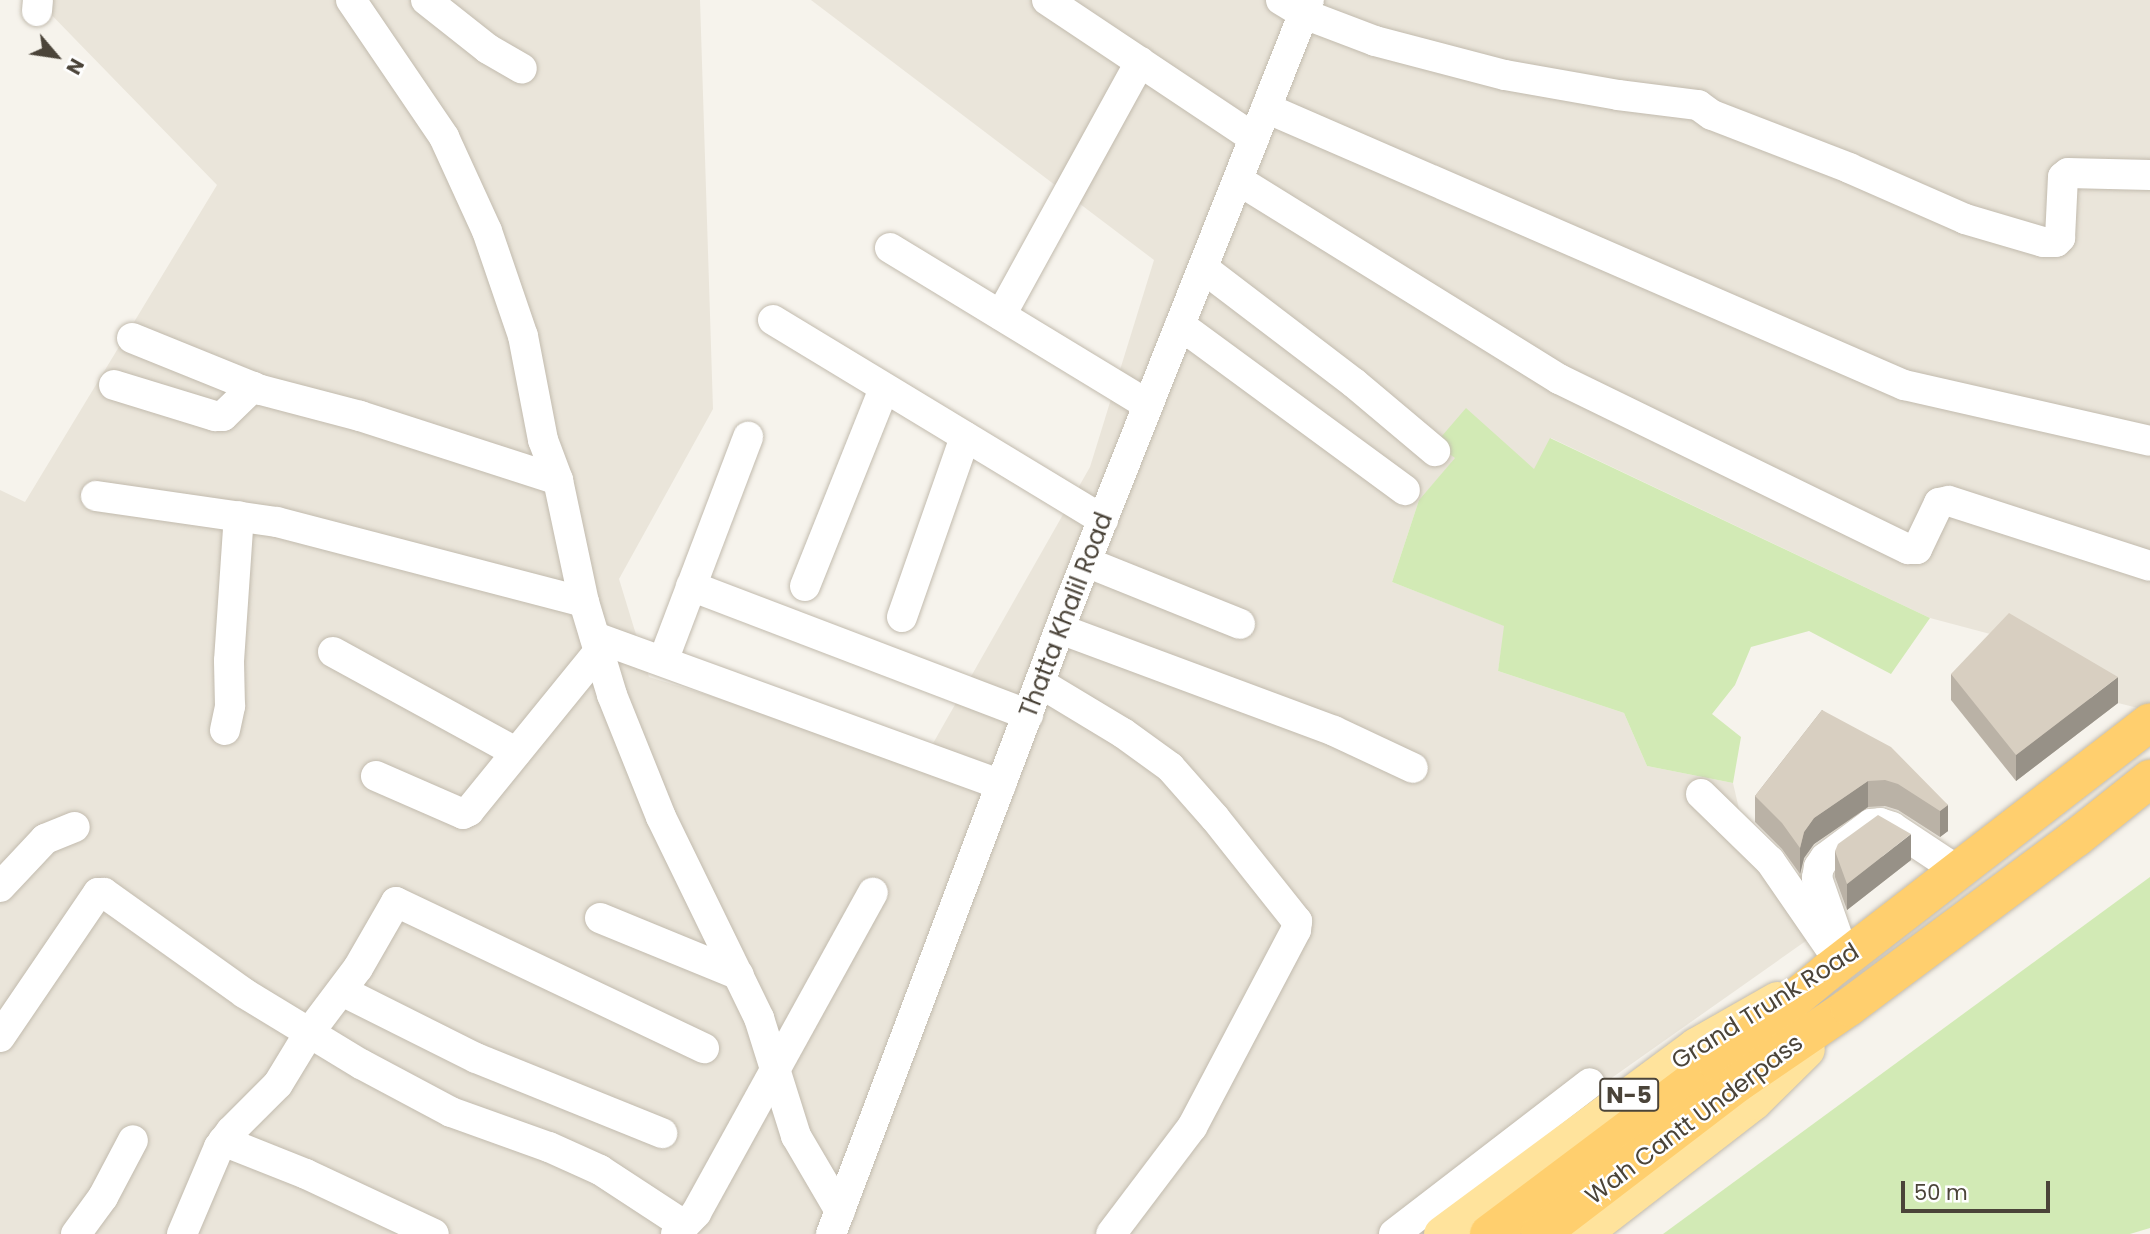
<!DOCTYPE html>
<style>
body{margin:0}
#map{position:relative;width:2150px;height:1234px;overflow:hidden;background:#f6f3ec;font-family:Poppins,sans-serif}
div>[style]{position:absolute}
.residential>*{inset:0;background:#eae5da}
.green>*{inset:0;background:#d2eab5}
.roads{filter:drop-shadow(0 0 2px #c2bbae) drop-shadow(0 0 2px #c2bbae)}
.minor>*{height:30px;margin:-15px;padding:0 15px;transform-origin:15px;border-radius:15px;background:#fff}
.major>*{height:37px;margin:-18.5px;padding:0 18.5px;transform-origin:18.5px;border-radius:18.5px;background:#ffe39c}
.highway>*{height:38px;margin:-19px;padding:0 19px;transform-origin:19px;border-radius:19px;background:#ffcf6e}
.wall>*{inset:0;background:#bab2a6}
.shaded-wall>*{inset:0;background:#979187}
.building>*{inset:0;background:#d8cfc1}
span{translate:-50% -50%;white-space:nowrap;text-align:center;line-height:1.15;-webkit-text-stroke:5px #fff;paint-order:stroke}
.shield-label span{padding:2px 5px;background:#fff;border:2px solid;border-radius:5px;-webkit-text-stroke-width:0}
.shield-label{font-size:23px;color:#4b4439;font-weight:700}
.street-label{font-size:24px;color:#4b4439}
.north{position:absolute;left:21px;top:21px;width:70px;height:70px;-webkit-text-stroke:5px #fff;paint-order:stroke;rotate:119deg;font-size:19px;font-weight:700;line-height:28px;text-align:center;color:#4b4439}
.north::after{content:'';display:block;margin:auto;width:24px;height:32px;background:#4b4439;clip-path:polygon(50% 0,100% 100%,50% 72%,0 100%)}
.scale{position:absolute;left:1901px;top:1181px;width:149px;height:32px;box-sizing:border-box;border:4px solid #4b4439;border-top:0;padding-left:9px;font-size:21px;line-height:24px;white-space:nowrap;color:#4b4439;-webkit-text-stroke:5px #fff;paint-order:stroke}
</style>
<div id="map">
<div class="residential">
<i style="clip-path:polygon(37px 0,700px 0,713px 409px,619px 579px,649px 677px,923px 761px,1090px 467px,1154px 260px,811px 0,2150px 0,2150px 711px,2118px 703px,2009px 639px,1930px 618px,1551px 438px,1535px 470px,1435px 445px,1456px 458px,1419px 500px,1392px 582px,1505px 626px,1498px 671px,1624px 713px,1647px 766px,1733px 783px,1745px 835px,1820px 931px,1420px 1213px,1430px 1234px,0 1234px,0 490px,25px 502px,217px 185px)"></i>
</div>
<div class="green">
<i style="clip-path:polygon(1466px 408px,1534px 469px,1550px 438px,1930px 618px,1891px 674px,1809px 631px,1751px 647px,1735px 685px,1712px 714px,1741px 737px,1733px 783px,1647px 766px,1624px 713px,1498px 671px,1504px 626px,1392px 582px,1419px 500px,1455px 458px,1435px 444px)"></i>
<i style="clip-path:polygon(2150px 877px,2150px 1228px,2130px 1234px,1663px 1234px)"></i>
</div>
<div class="roads">
<div class="minor">
<i style="left:351px;top:0;width:166px;rotate:55.8deg"></i>
<i style="left:444px;top:137px;width:103px;rotate:65.4deg"></i>
<i style="left:487px;top:231px;width:111px;rotate:71.1deg"></i>
<i style="left:523px;top:336px;width:106px;rotate:79.1deg"></i>
<i style="left:543px;top:440px;width:43px;rotate:69.4deg"></i>
<i style="left:558px;top:480px;width:125px;rotate:78deg"></i>
<i style="left:584px;top:602px;width:97px;rotate:73.2deg"></i>
<i style="left:612px;top:695px;width:131px;rotate:68.1deg"></i>
<i style="left:661px;top:817px;width:224px;rotate:64deg"></i>
<i style="left:759px;top:1018px;width:124px;rotate:72.6deg"></i>
<i style="left:796px;top:1136px;width:87px;rotate:59.6deg"></i>
<i style="left:426px;top:0;width:79px;rotate:38.3deg"></i>
<i style="left:488px;top:49px;width:39px;rotate:30deg"></i>
<i style="left:1047px;top:0;width:249px;rotate:33.7deg"></i>
<i style="left:1281px;top:0;width:27px;rotate:31deg"></i>
<i style="left:1304px;top:14px;width:76px;rotate:20.8deg"></i>
<i style="left:1375px;top:41px;width:134px;rotate:14.7deg"></i>
<i style="left:1505px;top:75px;width:115px;rotate:10deg"></i>
<i style="left:1618px;top:95px;width:81px;rotate:7.1deg"></i>
<i style="left:1698px;top:105px;width:17px;rotate:36deg"></i>
<i style="left:1712px;top:115px;width:147px;rotate:21.1deg"></i>
<i style="left:1849px;top:168px;width:127px;rotate:23.7deg"></i>
<i style="left:1965px;top:219px;width:81px;rotate:16.4deg"></i>
<i style="left:2043px;top:242px;width:13px"></i>
<i style="left:2056px;top:242px;width:6px;rotate:-45deg"></i>
<i style="left:2060px;top:238px;width:61px;rotate:-87.2deg"></i>
<i style="left:2063px;top:177px;width:6px;rotate:-39deg"></i>
<i style="left:2068px;top:173px;width:82px;rotate:1.4deg"></i>
<i style="left:37px;top:11px;width:11px;rotate:-85deg"></i>
<i style="left:1266px;top:108px;width:696px;rotate:23.47deg"></i>
<i style="left:1904px;top:385px;width:252px;rotate:12.8deg"></i>
<i style="left:1238px;top:180px;width:378px;rotate:31.8deg"></i>
<i style="left:1559px;top:379px;width:388px;rotate:26deg"></i>
<i style="left:1908px;top:549px;width:9px"></i>
<i style="left:1917px;top:549px;width:51px;rotate:-64.4deg"></i>
<i style="left:1939px;top:503px;width:10px;rotate:-11deg"></i>
<i style="left:1949px;top:501px;width:211px;rotate:17.9deg"></i>
<i style="left:890px;top:248px;width:302px;rotate:31.3deg"></i>
<i style="left:1203px;top:268px;width:190px;rotate:37.3deg"></i>
<i style="left:1354px;top:383px;width:106px;rotate:40deg"></i>
<i style="left:1001px;top:315px;width:289px;rotate:-61.2deg"></i>
<i style="left:773px;top:320px;width:386px;rotate:31.2deg"></i>
<i style="left:1180px;top:325px;width:279px;rotate:36.3deg"></i>
<i style="left:132px;top:338px;width:139px;rotate:22deg"></i>
<i style="left:261px;top:390px;width:102px;rotate:14.7deg"></i>
<i style="left:360px;top:416px;width:208px;rotate:17.9deg"></i>
<i style="left:114px;top:385px;width:106px;rotate:17.1deg"></i>
<i style="left:215px;top:416px;width:8px"></i>
<i style="left:223px;top:416px;width:42px;rotate:-44deg"></i>
<i style="left:96px;top:496px;width:183px;rotate:8.2deg"></i>
<i style="left:277px;top:522px;width:317px;rotate:14.6deg"></i>
<i style="left:1086px;top:562px;width:166px;rotate:21.9deg"></i>
<i style="left:691px;top:586px;width:361px;rotate:20.9deg"></i>
<i style="left:805px;top:586px;width:213px;rotate:-68.2deg"></i>
<i style="left:902px;top:617px;width:191px;rotate:-70.7deg"></i>
<i style="left:1060px;top:629px;width:292px;rotate:20.4deg"></i>
<i style="left:1334px;top:731px;width:87px;rotate:25.1deg"></i>
<i style="left:595px;top:637px;width:432px;rotate:20deg"></i>
<i style="left:333px;top:652px;width:209px;rotate:28.7deg"></i>
<i style="left:663px;top:661px;width:240px;rotate:-69.2deg"></i>
<i style="left:1040px;top:683px;width:97px;rotate:31.1deg"></i>
<i style="left:1123px;top:733px;width:58px;rotate:35.9deg"></i>
<i style="left:1170px;top:767px;width:68px;rotate:48.6deg"></i>
<i style="left:1215px;top:818px;width:132px;rotate:51.5deg"></i>
<i style="left:1297px;top:921px;width:9px;rotate:96deg"></i>
<i style="left:1296px;top:930px;width:223px;rotate:117.8deg"></i>
<i style="left:1192px;top:1127px;width:134px;rotate:127.1deg"></i>
<i style="left:225px;top:730px;width:25px;rotate:-78deg"></i>
<i style="left:230px;top:706px;width:45px;rotate:-91.3deg"></i>
<i style="left:229px;top:661px;width:145px;rotate:-86.1deg"></i>
<i style="left:376px;top:776px;width:95px;rotate:23.6deg"></i>
<i style="left:463px;top:814px;width:7px;rotate:-27deg"></i>
<i style="left:469px;top:811px;width:206px;rotate:-50.9deg"></i>
<i style="left:1701px;top:794px;width:96px;rotate:44.2deg"></i>
<i style="left:1770px;top:861px;width:109px;rotate:55.4deg"></i>
<i style="left:0;top:887px;width:66px;rotate:-46.8deg"></i>
<i style="left:45px;top:839px;width:32px;rotate:-22deg"></i>
<i style="left:600px;top:918px;width:150px;rotate:22.3deg"></i>
<i style="left:1845px;top:958px;width:85px;rotate:-109.3deg"></i>
<i style="left:1817px;top:878px;width:11px;rotate:-80deg"></i>
<i style="left:1819px;top:867px;width:11px;rotate:-56deg"></i>
<i style="left:1825px;top:858px;width:57px;rotate:-36.5deg"></i>
<i style="left:1871px;top:824px;width:9px;rotate:-6deg"></i>
<i style="left:1880px;top:823px;width:13px;rotate:18deg"></i>
<i style="left:1892px;top:827px;width:82px;rotate:33.5deg"></i>
<i style="left:342px;top:991px;width:150px;rotate:26.6deg"></i>
<i style="left:476px;top:1058px;width:201px;rotate:22deg"></i>
<i style="left:0;top:1037px;width:174px;rotate:-55.8deg"></i>
<i style="left:98px;top:893px;width:6px"></i>
<i style="left:104px;top:893px;width:172px;rotate:35.5deg"></i>
<i style="left:244px;top:993px;width:137px;rotate:31.3deg"></i>
<i style="left:361px;top:1064px;width:102px;rotate:28.1deg"></i>
<i style="left:451px;top:1112px;width:104px;rotate:19.7deg"></i>
<i style="left:549px;top:1147px;width:56px;rotate:24.3deg"></i>
<i style="left:600px;top:1170px;width:100px;rotate:33.2deg"></i>
<i style="left:223px;top:1141px;width:89px;rotate:21.7deg"></i>
<i style="left:306px;top:1174px;width:141px;rotate:25.1deg"></i>
<i style="left:76px;top:1234px;width:46px;rotate:-53.9deg"></i>
<i style="left:103px;top:1197px;width:64px;rotate:-62.2deg"></i>
<i style="left:182px;top:1234px;width:95px;rotate:-67deg"></i>
<i style="left:219px;top:1147px;width:20px;rotate:-53deg"></i>
<i style="left:231px;top:1131px;width:66px;rotate:-45deg"></i>
<i style="left:278px;top:1084px;width:60px;rotate:-58.7deg"></i>
<i style="left:309px;top:1033px;width:81px;rotate:-53deg"></i>
<i style="left:358px;top:968px;width:76px;rotate:-60.1deg"></i>
<i style="left:396px;top:902px;width:341px;rotate:25.4deg"></i>
<i style="left:676px;top:1234px;width:29px;rotate:-46deg"></i>
<i style="left:696px;top:1213px;width:366px;rotate:-61.1deg"></i>
<i style="left:831px;top:1234px;width:676px;rotate:-69.29deg"></i>
<i style="left:1070px;top:602px;width:648px;rotate:-68.35deg"></i>
<i style="left:1394px;top:1234px;width:247px;rotate:-37.6deg"></i>
</div>
<div class="major">
<i style="left:1442px;top:1234px;width:316px;rotate:-36.5deg"></i>
<i style="left:1696px;top:1046px;width:93px;rotate:-29.6deg"></i>
<i style="left:1581px;top:1234px;width:217px;rotate:-37.7deg"></i>
<i style="left:1753px;top:1101px;width:74px;rotate:-44.5deg"></i>
</div>
<div class="highway">
<i style="left:1489px;top:1234px;width:285px;rotate:-36.9deg"></i>
<i style="left:1717px;top:1063px;width:143px;rotate:-39.6deg"></i>
<i style="left:1827px;top:972px;width:408px;rotate:-37.7deg"></i>
<i style="left:1540px;top:1234px;width:250px;rotate:-37.4deg"></i>
<i style="left:1739px;top:1082px;width:133px;rotate:-34.3deg"></i>
<i style="left:1849px;top:1007px;width:283px;rotate:-36.7deg"></i>
<i style="left:2076px;top:838px;width:95px;rotate:-38.6deg"></i>
</div>
</div>
<div class="wall">
<i style="clip-path:polygon(1951px 674px,2118px 703px,2016px 781px,1951px 700px)"></i>
<i style="clip-path:polygon(1822px 710px,1948px 805px,1948px 831px,1940px 837px,1898px 810px,1885px 806px,1868px 807px,1814px 844px,1804px 858px,1800px 874px,1782px 849px,1755px 822px,1755px 796px)"></i>
<i style="clip-path:polygon(1835px 851px,1911px 860px,1847px 910px,1835px 877px)"></i>
</div>
<div class="shaded-wall">
<i style="clip-path:polygon(2118px 677px,2118px 703px,2016px 781px,2016px 755px)"></i>
<i style="clip-path:polygon(1868px 781px,1868px 807px,1814px 844px,1804px 858px,1800px 874px,1800px 848px,1804px 832px,1814px 818px)"></i>
<i style="clip-path:polygon(1948px 805px,1948px 831px,1940px 837px,1940px 811px)"></i>
<i style="clip-path:polygon(1911px 834px,1911px 860px,1847px 910px,1847px 884px)"></i>
</div>
<div class="building">
<i style="clip-path:polygon(2009px 613px,2118px 677px,2016px 755px,1951px 674px)"></i>
<i style="clip-path:polygon(1822px 710px,1891px 747px,1948px 805px,1940px 811px,1898px 784px,1885px 780px,1868px 781px,1814px 818px,1804px 832px,1800px 848px,1782px 823px,1755px 796px)"></i>
<i style="clip-path:polygon(1878px 815px,1911px 834px,1847px 884px,1835px 851px,1838px 844px)"></i>
</div>
<div class="shield-label">
<span style="left:1629px;top:1095px">N-5</span>
</div>
<div class="street-label">
<span style="left:1066px;top:615px;rotate:-69deg">Thatta Khalil Road</span>
<span style="left:1765px;top:1006px;rotate:-32deg">Grand Trunk Road</span>
<span style="left:1694px;top:1119px;rotate:-37deg">Wah Cantt Underpass</span>
</div>
<div class="north">N</div>
<div class="scale">50 m</div>
</div>
